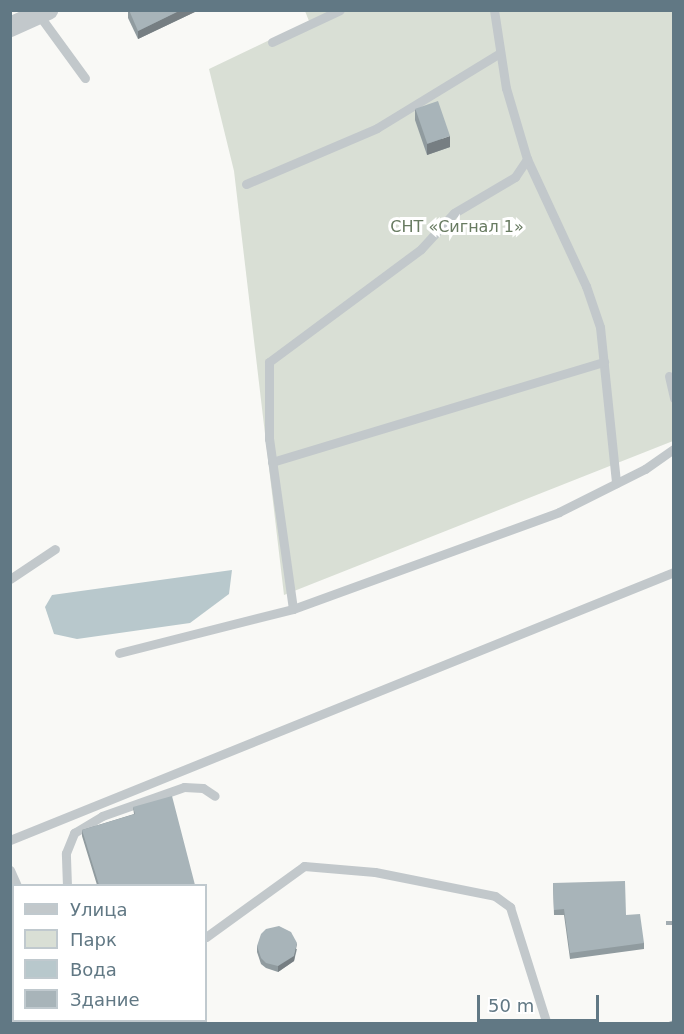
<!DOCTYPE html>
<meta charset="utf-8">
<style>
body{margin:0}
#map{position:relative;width:684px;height:1034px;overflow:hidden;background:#f9f9f6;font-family:"DejaVu Sans",sans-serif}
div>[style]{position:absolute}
.green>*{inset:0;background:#d9dfd5}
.water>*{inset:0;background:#b8c8cc}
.service>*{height:9px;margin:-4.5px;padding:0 4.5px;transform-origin:4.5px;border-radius:4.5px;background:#c2c8cb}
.minor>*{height:20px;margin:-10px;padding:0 10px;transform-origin:10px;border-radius:10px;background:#c2c8cb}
.rail>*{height:4.5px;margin-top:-2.25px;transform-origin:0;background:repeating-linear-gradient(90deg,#a2acb1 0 9px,transparent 0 13.5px)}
.wall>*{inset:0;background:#909b9f}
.shaded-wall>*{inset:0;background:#767e82}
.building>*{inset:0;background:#a8b4b9;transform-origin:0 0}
span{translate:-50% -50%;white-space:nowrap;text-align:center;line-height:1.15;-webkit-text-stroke:6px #fff;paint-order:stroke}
.park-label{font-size:16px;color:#687b61}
.frame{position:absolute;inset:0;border:12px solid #617884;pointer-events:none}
.legend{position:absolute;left:12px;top:884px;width:195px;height:138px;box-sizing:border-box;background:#fff;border:2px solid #c0c9ce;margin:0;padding:8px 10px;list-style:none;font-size:18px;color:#617884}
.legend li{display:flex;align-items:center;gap:12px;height:30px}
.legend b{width:30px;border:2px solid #c0c9ce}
.scale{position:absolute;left:477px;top:995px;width:122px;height:27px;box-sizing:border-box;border:3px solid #617884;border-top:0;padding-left:8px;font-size:18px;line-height:21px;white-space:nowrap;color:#617884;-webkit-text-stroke:4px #fff;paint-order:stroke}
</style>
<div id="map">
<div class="green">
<i style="clip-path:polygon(305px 11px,673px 11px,673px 441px,284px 595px,234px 171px,209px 69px,309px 21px)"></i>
</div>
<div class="water">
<i style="clip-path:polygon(232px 570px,229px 594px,190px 623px,77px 639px,54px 634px,45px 607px,52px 595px)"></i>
</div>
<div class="service">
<i style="left:494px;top:10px;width:79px;rotate:81.3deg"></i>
<i style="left:506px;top:88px;width:74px;rotate:73.5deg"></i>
<i style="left:527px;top:159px;width:140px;rotate:65.1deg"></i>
<i style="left:586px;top:286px;width:43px;rotate:71.1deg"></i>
<i style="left:600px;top:327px;width:157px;rotate:84.1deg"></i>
<i style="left:39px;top:15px;width:78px;rotate:53.9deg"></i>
<i style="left:272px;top:42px;width:75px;rotate:-25.2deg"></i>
<i style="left:246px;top:184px;width:142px;rotate:-23.1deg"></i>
<i style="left:377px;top:128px;width:144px;rotate:-31.4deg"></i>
<i style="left:669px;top:376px;width:23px;rotate:77deg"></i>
<i style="left:272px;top:462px;width:347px;rotate:-16.8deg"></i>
<i style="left:10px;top:579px;width:54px;rotate:-33.7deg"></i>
<i style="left:293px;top:609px;width:172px;rotate:-98deg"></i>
<i style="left:269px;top:439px;width:77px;rotate:-90deg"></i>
<i style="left:269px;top:362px;width:189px;rotate:-36.6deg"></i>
<i style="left:421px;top:249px;width:49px;rotate:-47.5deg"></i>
<i style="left:454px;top:213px;width:71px;rotate:-30.5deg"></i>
<i style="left:515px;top:177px;width:22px;rotate:-56deg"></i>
<i style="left:119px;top:653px;width:179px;rotate:-14.2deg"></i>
<i style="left:293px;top:609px;width:283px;rotate:-20deg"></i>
<i style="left:559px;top:512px;width:96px;rotate:-26.6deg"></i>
<i style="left:645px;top:469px;width:35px;rotate:-35deg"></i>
<i style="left:10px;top:840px;width:716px;rotate:-21.98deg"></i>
<i style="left:10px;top:870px;width:17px;rotate:66deg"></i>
<i style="left:67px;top:886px;width:33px;rotate:-92deg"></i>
<i style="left:66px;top:853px;width:22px;rotate:-68deg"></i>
<i style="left:74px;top:833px;width:33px;rotate:-31deg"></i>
<i style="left:102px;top:816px;width:87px;rotate:-19.5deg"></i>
<i style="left:184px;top:787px;width:19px;rotate:3deg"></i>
<i style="left:203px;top:788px;width:14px;rotate:34deg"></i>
<i style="left:206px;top:937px;width:121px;rotate:-35.9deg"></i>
<i style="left:304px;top:866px;width:71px;rotate:4.8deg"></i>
<i style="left:375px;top:872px;width:122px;rotate:11.3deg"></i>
<i style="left:495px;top:896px;width:19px;rotate:36deg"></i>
<i style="left:510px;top:907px;width:123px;rotate:72.5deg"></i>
<i style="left:10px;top:960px;width:8px;rotate:60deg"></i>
<i style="left:55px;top:1020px;width:4px;rotate:76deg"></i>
<i style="left:143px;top:1020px;width:4px;rotate:76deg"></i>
</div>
<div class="minor">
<i style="left:10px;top:27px;width:42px;rotate:-24.1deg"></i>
</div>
<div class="rail">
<i style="left:666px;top:923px;width:8px"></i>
<i style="left:669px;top:1024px;width:5px;rotate:-22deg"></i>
</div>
<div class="wall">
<i style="clip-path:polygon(128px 10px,199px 10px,138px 39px,128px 18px)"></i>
<i style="clip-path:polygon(415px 109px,450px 147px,427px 155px,415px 120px)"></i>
<i style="clip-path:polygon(133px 807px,195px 885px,97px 885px,82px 836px,82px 830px,134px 814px)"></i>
<i style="clip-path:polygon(553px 883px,626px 915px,644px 943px,644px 949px,570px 959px,564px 915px,554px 915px)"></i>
<i style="clip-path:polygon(257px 946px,297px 949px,294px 961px,278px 972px,266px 968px,261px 964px,257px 952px)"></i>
</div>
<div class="shaded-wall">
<i style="clip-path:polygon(181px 10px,199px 10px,138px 39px,138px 31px)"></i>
<i style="clip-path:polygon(450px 136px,450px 147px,427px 155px,427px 144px)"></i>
<i style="clip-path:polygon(297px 943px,294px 961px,278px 972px,278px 966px)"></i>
<i style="clip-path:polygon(14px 983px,14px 988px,10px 990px,10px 984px)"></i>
</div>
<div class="building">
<i style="clip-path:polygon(129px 10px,181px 10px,138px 31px)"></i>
<i style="left:438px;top:101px;width:37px;height:24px;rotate:71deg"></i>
<i style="clip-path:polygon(172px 796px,195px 885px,99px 885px,82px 830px,135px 814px,133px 807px)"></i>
<i style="clip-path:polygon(625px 881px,626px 915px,640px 914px,644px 943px,570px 953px,564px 909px,554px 910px,553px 883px)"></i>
<i style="clip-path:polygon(279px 926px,291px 932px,297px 943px,294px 956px,278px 966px,266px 963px,261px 958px,257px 946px,261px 934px,266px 929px)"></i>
<i style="clip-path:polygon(10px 975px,14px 981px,14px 983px,10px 984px)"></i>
</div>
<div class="park-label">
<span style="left:457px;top:227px">СНТ «Сигнал 1»</span>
</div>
<div class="frame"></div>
<ul class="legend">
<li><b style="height:8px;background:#c2c8cb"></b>Улица</li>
<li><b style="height:16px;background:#d9dfd5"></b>Парк</li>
<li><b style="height:16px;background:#b8c8cc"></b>Вода</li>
<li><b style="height:16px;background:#a8b4b9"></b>Здание</li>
</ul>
<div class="scale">50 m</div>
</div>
